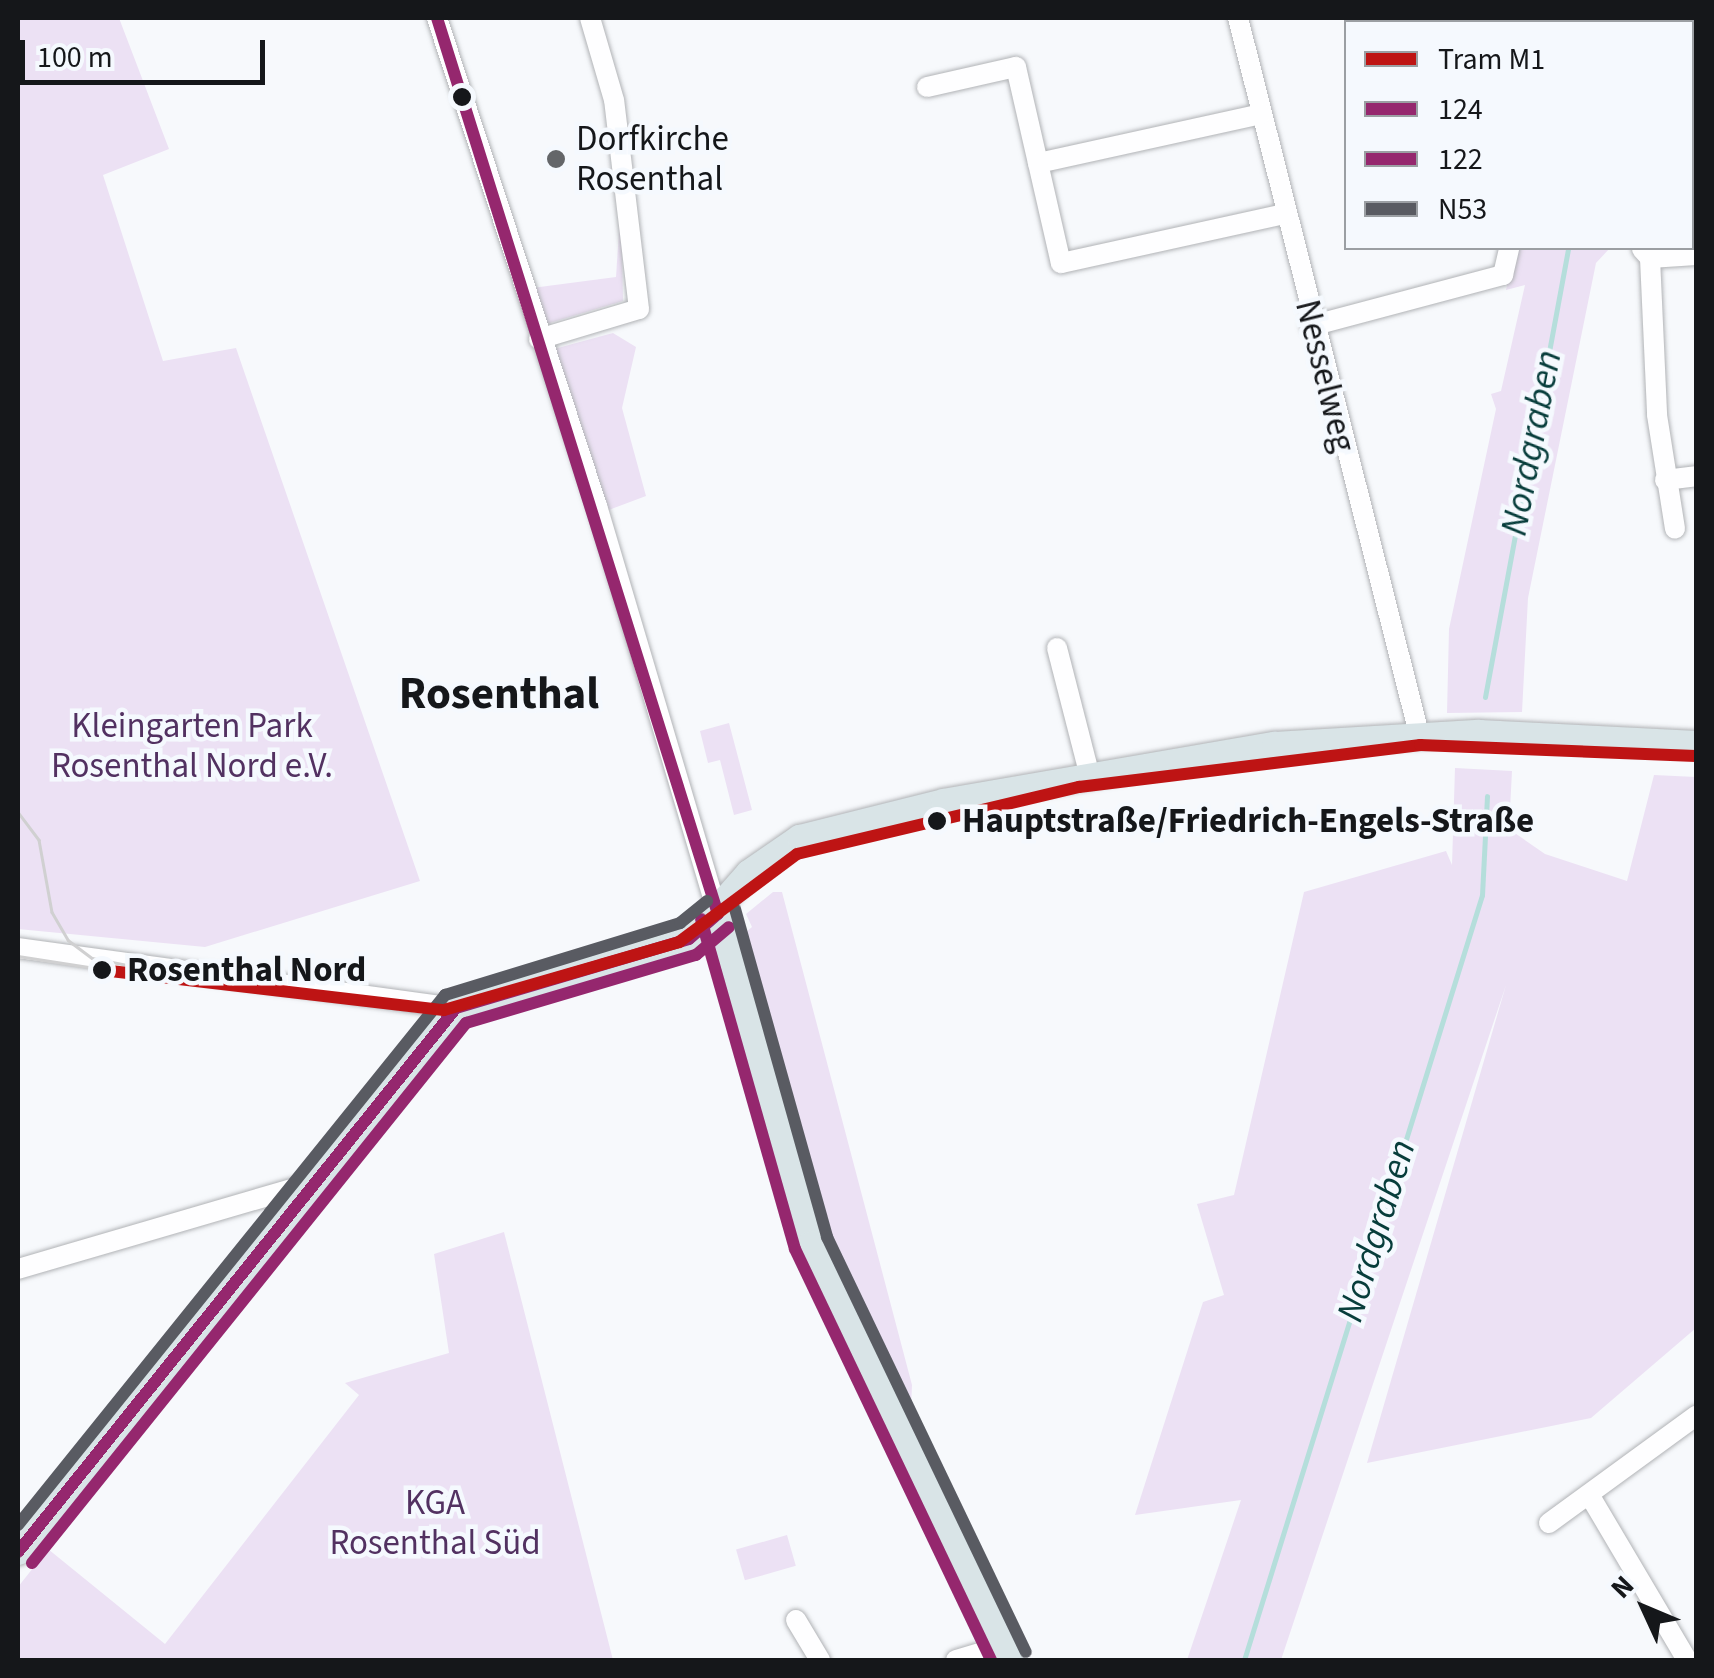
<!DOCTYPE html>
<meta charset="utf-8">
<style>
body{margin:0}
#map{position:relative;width:1714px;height:1678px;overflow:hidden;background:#f7f9fc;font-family:"Source Sans 3",sans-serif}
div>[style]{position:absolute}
.green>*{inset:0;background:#ece1f4;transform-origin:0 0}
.stream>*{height:5px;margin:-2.5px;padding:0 2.5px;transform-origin:2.5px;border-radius:2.5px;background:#b5dedb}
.roads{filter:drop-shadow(0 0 2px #b1b3b6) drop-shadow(0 0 2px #b1b3b6)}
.minor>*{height:20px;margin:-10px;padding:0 10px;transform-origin:10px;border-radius:10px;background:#fefeff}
.major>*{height:25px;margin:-12.5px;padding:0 12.5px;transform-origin:12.5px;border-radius:12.5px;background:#d9e4e7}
.tram>*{height:2.5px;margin:-1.25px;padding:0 1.25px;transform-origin:1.25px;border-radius:1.25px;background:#d0d0d1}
.bus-1>*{height:12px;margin:-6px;padding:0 6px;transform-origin:6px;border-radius:6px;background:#95276e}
.bus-2>*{height:12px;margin:-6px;padding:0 6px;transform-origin:6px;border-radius:6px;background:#95276e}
.bus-3>*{height:12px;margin:-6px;padding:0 6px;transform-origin:6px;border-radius:6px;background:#595b62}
.tram-1>*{height:12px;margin:-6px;padding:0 6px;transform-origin:6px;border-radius:6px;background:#be1414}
.dots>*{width:28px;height:28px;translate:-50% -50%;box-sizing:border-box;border:5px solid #f5f9fe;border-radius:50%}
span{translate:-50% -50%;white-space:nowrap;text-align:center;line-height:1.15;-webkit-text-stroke:9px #f5f9fe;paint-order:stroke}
.poi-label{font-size:35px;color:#15171a}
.left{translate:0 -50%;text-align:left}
.street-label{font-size:35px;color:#15171a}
.park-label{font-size:35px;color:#523161}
.stop-label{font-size:35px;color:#15171a;font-weight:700}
.water-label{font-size:38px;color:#073d3b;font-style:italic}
.district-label{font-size:45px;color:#15171a;font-weight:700}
.frame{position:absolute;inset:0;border:20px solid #15171a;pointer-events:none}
.legend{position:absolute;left:1344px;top:20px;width:350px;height:230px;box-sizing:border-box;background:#f5f9fe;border:2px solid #9b9fa3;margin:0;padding:12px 18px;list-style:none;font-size:30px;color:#15171a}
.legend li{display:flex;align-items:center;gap:20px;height:50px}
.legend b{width:50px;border:2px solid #9b9fa3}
.north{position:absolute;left:1594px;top:1558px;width:100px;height:100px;-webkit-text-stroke:8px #f5f9fe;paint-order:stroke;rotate:314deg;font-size:28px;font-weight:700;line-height:40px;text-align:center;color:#15171a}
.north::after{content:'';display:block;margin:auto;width:35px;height:45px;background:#15171a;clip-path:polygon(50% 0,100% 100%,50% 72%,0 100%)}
.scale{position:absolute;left:20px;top:40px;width:245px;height:45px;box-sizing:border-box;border:5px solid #15171a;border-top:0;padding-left:12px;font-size:30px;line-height:35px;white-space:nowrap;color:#15171a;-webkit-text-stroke:8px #f5f9fe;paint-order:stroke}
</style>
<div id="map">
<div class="green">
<i style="clip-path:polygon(18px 18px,119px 18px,169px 149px,103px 175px,163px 361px,236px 348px,420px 881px,205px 947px,18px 929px)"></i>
<i style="clip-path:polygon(1581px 18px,1669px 18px,1580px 22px)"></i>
<i style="clip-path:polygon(621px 201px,623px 301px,543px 325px,532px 288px,616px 277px)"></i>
<i style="clip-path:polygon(1515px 248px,1610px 248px,1596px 263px,1528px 598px,1522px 712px,1447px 713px,1449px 629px,1496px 409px,1491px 394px,1501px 391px,1525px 285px,1506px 290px)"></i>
<i style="clip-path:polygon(613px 333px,636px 347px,622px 408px,646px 496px,606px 511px,554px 349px)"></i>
<i style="clip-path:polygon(729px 723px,752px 810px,734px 815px,720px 760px,708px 763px,700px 731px)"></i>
<i style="clip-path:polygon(1455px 768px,1512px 771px,1509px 829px,1545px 854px,1627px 881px,1654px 775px,1696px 777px,1696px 1328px,1591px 1418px,1367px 1463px,1506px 985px,1281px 1660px,1187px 1660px,1241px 1500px,1135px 1515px,1203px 1302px,1224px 1295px,1197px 1204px,1234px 1195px,1304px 892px,1446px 851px,1452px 865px)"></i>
<i style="clip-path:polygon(773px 892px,782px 892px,912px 1385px,910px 1430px,823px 1249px,796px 1158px,740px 937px,752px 927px,746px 914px)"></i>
<i style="clip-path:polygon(504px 1232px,613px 1660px,18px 1660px,18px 1587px,48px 1549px,165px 1644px,359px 1395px,345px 1383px,449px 1353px,434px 1254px)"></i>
<i style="left:787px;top:1535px;width:32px;height:53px;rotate:74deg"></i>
</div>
<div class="stream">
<i style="left:1618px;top:22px;width:4px;rotate:-76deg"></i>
<i style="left:1485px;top:697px;width:457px;rotate:-79.5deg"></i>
<i style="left:1244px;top:1660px;width:801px;rotate:-72.72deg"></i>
<i style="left:1482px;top:895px;width:99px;rotate:-87.1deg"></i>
</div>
<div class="roads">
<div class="minor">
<i style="left:437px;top:18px;width:514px;rotate:71.85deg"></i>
<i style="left:597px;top:506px;width:426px;rotate:73.5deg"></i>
<i style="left:1238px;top:18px;width:739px;rotate:75.81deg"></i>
<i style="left:1542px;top:18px;width:4px;rotate:76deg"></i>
<i style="left:1672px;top:22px;width:4px;rotate:-76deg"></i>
<i style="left:927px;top:87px;width:91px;rotate:-12.7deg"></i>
<i style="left:1016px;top:67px;width:201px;rotate:77.1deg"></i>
<i style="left:1061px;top:263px;width:228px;rotate:-12.4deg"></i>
<i style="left:1038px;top:163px;width:228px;rotate:-12.4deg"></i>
<i style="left:1642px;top:249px;width:12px;rotate:48deg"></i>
<i style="left:1650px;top:258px;width:46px;rotate:-3.7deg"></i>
<i style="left:1650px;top:258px;width:157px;rotate:87.4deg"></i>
<i style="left:1657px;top:415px;width:115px;rotate:81deg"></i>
<i style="left:1311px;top:326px;width:199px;rotate:-14.9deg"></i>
<i style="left:1503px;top:275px;width:28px;rotate:-77deg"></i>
<i style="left:539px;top:339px;width:104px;rotate:-16.7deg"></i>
<i style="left:639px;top:309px;width:210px;rotate:-96.8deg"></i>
<i style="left:614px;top:100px;width:85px;rotate:-106.3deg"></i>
<i style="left:1665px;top:480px;width:31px;rotate:-7deg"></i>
<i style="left:1057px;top:648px;width:129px;rotate:75.6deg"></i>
<i style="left:18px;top:948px;width:442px;rotate:7.8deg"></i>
<i style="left:18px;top:1269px;width:309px;rotate:-16.3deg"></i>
<i style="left:1590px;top:1496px;width:191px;rotate:59.4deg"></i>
<i style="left:1549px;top:1523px;width:182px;rotate:-36.1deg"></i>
<i style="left:796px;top:1620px;width:47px;rotate:59deg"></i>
<i style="left:956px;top:1660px;width:49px;rotate:-16.6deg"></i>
</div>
<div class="major">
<i style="left:718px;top:914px;width:342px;rotate:74.2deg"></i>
<i style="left:811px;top:1243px;width:462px;rotate:64.5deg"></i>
<i style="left:18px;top:1552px;width:698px;rotate:-51.16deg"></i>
<i style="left:456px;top:1008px;width:243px;rotate:-16.5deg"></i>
<i style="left:689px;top:939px;width:89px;rotate:-48.6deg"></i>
<i style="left:748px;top:872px;width:62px;rotate:-34.5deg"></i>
<i style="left:799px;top:837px;width:148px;rotate:-14deg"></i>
<i style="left:943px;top:801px;width:336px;rotate:-9.8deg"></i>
<i style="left:1274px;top:744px;width:205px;rotate:-3.4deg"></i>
<i style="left:1479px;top:732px;width:217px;rotate:2.9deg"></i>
</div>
</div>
<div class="tram">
<i style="left:18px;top:812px;width:35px;rotate:53deg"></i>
<i style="left:39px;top:840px;width:73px;rotate:79.8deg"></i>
<i style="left:52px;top:912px;width:32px;rotate:60deg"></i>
<i style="left:68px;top:940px;width:30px;rotate:37deg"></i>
<i style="left:92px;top:958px;width:66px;rotate:11.3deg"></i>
<i style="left:18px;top:956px;width:84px;rotate:8.9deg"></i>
</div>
<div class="bus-1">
<i style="left:437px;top:18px;width:939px;rotate:72.59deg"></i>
<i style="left:18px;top:1552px;width:698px;rotate:-51.16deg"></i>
<i style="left:456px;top:1008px;width:243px;rotate:-16.5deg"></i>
<i style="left:689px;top:939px;width:38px;rotate:-41deg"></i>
</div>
<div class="bus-2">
<i style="left:701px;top:919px;width:343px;rotate:74.1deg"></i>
<i style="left:795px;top:1249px;width:455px;rotate:64.5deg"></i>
<i style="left:32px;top:1563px;width:693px;rotate:-51.21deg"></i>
<i style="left:466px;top:1023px;width:240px;rotate:-16.5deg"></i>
<i style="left:696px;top:955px;width:43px;rotate:-40.3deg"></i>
</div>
<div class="bus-3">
<i style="left:735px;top:909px;width:341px;rotate:74.3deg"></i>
<i style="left:827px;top:1237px;width:460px;rotate:64.4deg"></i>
<i style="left:18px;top:1525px;width:681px;rotate:-51.14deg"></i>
<i style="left:445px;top:995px;width:246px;rotate:-17deg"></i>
<i style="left:680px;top:923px;width:35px;rotate:-39deg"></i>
</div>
<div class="tram-1">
<i style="left:102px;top:970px;width:344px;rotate:6.7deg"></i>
<i style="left:444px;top:1010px;width:245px;rotate:-16.1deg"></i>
<i style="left:679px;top:942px;width:147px;rotate:-36.7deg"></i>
<i style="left:797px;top:854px;width:290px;rotate:-13.4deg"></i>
<i style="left:1079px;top:787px;width:344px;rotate:-7deg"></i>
<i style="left:1420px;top:745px;width:276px;rotate:2.3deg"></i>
</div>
<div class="dots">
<i style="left:462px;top:97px;background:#15171a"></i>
<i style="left:556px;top:159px;background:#646669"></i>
<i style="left:937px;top:821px;background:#15171a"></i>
<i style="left:102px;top:970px;background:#15171a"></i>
</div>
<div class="poi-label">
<span class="left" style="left:576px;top:159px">Dorfkirche<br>Rosenthal</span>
</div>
<div class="street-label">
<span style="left:1325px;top:376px;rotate:76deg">Nesselweg</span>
</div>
<div class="park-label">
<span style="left:192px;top:746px">Kleingarten Park<br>Rosenthal Nord e.V.</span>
<span style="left:435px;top:1523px">KGA<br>Rosenthal Süd</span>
</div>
<div class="stop-label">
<span class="left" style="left:962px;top:821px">Hauptstraße/Friedrich-Engels-Straße</span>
<span class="left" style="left:127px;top:970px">Rosenthal Nord</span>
</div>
<div class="water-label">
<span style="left:1532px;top:443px;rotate:-79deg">Nordgraben</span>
<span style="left:1377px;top:1231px;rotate:-73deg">Nordgraben</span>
</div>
<div class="district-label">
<span style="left:499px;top:695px">Rosenthal</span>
</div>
<div class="frame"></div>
<ul class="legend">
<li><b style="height:12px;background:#be1414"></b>Tram M1</li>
<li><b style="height:12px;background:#95276e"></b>124</li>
<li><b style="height:12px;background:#95276e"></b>122</li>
<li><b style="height:12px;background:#595b62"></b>N53</li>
</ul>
<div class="north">N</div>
<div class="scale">100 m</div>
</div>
